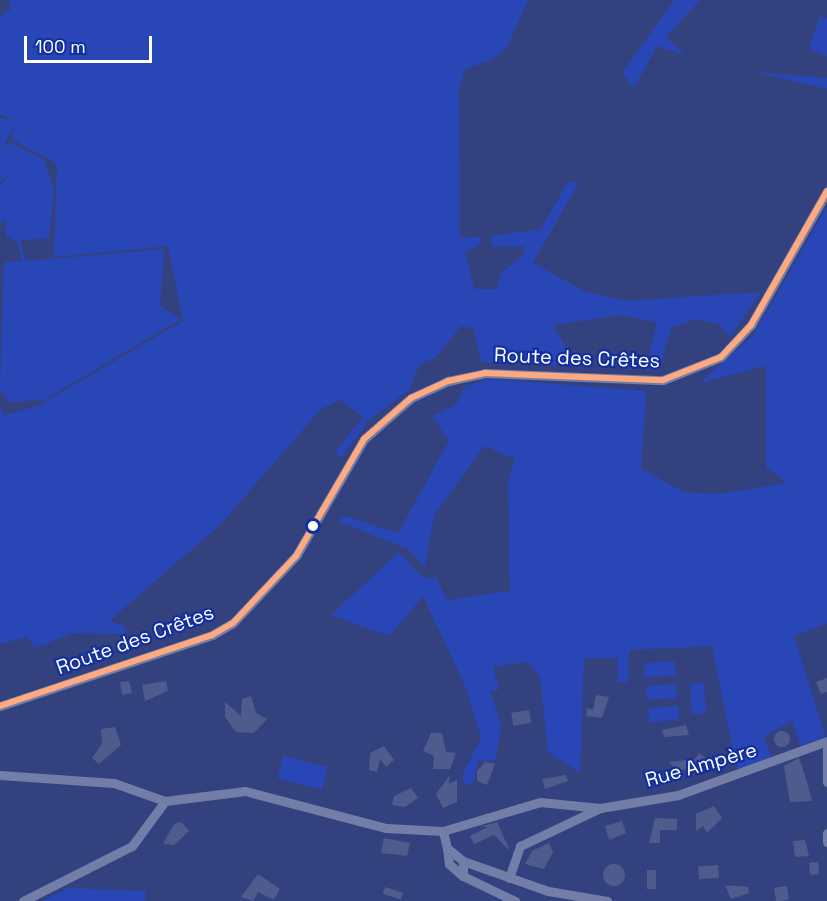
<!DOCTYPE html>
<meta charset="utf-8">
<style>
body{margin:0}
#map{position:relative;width:827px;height:901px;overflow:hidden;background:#33427f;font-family:"Space Grotesk",sans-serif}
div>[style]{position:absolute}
.green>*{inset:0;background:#2846b5;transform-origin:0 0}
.building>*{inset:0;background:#4e5b8c;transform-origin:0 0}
.round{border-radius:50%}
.minor>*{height:9px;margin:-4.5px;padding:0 4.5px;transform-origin:4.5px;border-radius:4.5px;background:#737ea8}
.bus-1>*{height:6px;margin:-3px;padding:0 3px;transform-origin:3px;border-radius:3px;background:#ffa980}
.dots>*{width:16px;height:16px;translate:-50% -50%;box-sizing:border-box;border:3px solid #132f9f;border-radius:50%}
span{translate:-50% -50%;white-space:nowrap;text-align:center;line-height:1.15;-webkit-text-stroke:4.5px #132f9f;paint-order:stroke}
.street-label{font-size:20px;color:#fff}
.scale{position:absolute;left:24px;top:36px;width:128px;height:27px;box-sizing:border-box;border:3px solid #fff;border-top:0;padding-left:8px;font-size:18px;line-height:21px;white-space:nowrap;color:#fff;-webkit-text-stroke:4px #132f9f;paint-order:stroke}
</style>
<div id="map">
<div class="green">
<i style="clip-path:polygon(8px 0,528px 0,507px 47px,492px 60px,465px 69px,459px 90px,460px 238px,480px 237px,481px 244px,465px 253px,474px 289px,496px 289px,501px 273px,524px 254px,524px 246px,492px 247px,491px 236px,541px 229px,568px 182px,579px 182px,533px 263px,586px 292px,625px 301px,761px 292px,730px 337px,719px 324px,697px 319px,671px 328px,659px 370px,646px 369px,657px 322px,622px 315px,553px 325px,577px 366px,482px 362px,473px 328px,461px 326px,435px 358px,420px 364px,409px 390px,369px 420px,341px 458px,335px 452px,363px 417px,340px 400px,321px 409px,220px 525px,109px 621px,125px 626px,125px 634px,73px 633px,35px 648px,27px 637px,0 644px,0 406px,5px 415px,38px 406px,183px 321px,168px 246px,54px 257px,57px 164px,12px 139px,14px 125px,2px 148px,9px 142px,44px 160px,54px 189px,49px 238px,20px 240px,26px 261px,164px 249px,160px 306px,181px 319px,44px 400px,9px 402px,0 390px,4px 262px,22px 261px,17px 241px,6px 236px,6px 220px,0 223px,0 185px,9px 176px,0 181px,0 118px,15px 121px,0 114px,0 16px,11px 9px)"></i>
<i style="clip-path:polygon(674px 0,700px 0,666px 37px,686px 56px,657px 46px,634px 88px,622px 73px)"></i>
<i style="clip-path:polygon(820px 17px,827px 19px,827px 57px,809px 48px)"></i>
<i style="clip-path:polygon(755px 72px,827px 78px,827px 89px)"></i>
<i style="clip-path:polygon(827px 207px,827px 623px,794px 636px,825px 736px,801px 746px,792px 721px,764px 736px,772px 757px,737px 770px,712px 646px,629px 650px,628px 682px,618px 682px,618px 658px,584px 658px,580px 773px,548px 752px,540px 677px,528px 662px,493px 667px,499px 690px,490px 691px,501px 725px,496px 760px,478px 761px,474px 782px,466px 786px,462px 776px,481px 738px,468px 692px,423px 596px,389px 636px,331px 615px,399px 552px,424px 579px,436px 577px,447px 600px,510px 591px,508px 481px,515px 459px,484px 446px,434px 516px,425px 567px,408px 549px,337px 521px,345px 516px,398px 533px,449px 441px,432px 416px,456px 405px,465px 386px,490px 379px,646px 391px,641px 469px,684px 492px,718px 494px,787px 483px,766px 467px,766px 366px,699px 383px,753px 336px)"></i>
<i style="left:675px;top:661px;width:14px;height:31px;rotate:86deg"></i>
<i style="left:704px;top:683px;width:30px;height:14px;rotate:86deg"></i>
<i style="left:676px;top:684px;width:14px;height:30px;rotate:86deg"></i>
<i style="left:678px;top:706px;width:14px;height:30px;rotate:86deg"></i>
<i style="left:283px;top:756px;width:46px;height:23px;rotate:14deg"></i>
<i style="clip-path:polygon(68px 888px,146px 891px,145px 901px,43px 901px)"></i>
</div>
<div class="building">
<i style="clip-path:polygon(827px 678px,827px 692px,821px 694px,816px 682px)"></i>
<i style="clip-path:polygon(129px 681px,132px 693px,122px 695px,120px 682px)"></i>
<i style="clip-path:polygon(166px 681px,168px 691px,145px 701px,142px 685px)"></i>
<i style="clip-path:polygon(596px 695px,609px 697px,602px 718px,586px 716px,587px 708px,593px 710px)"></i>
<i style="clip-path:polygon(251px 696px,256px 713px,267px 719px,254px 733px,236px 732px,225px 717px,225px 702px,241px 716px,242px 699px)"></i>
<i style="left:529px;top:710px;width:13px;height:18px;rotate:81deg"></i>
<i style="clip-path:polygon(686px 725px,689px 735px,664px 737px,662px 730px)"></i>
<i style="clip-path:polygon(115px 727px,121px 745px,99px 764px,92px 758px,102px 744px,101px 729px)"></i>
<i class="round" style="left:774px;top:731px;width:16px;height:16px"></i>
<i style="clip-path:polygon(431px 733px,442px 733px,446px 752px,456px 753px,450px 769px,433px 769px,434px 756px,423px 751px)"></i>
<i style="clip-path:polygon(384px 746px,394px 760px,386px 767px,380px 759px,377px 772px,369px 770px,370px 753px)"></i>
<i style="clip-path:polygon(699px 753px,707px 759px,698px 771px,676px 769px,669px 762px,695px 759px)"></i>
<i style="clip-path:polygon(799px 758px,807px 782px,812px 801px,790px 802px,784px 766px)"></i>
<i style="clip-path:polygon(485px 762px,495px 764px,487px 785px,477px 781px,477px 771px)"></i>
<i style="clip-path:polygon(450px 775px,449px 784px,457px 780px,457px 802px,443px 808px,436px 794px)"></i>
<i style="clip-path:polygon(566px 775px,568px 781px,545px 789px,542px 779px)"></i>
<i style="clip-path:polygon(411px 788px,418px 798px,405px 807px,392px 805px,394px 796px)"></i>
<i style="clip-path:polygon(714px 806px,722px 818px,707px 833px,703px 826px,696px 831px,696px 814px)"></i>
<i style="clip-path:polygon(655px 818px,677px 819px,677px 830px,660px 830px,660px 843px,649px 843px)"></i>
<i style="clip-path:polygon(508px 819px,497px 822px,510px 851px,494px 835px,474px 844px,470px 836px,488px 827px,480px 827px)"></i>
<i style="clip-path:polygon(622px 821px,626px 833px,609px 840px,605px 826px)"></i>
<i style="clip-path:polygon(181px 822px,189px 831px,174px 845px,163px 844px,174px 824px)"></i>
<i style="clip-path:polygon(384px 838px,410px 843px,407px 856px,381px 853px)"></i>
<i style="clip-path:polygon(805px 840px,809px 856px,795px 857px,793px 841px)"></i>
<i style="clip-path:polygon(549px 843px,553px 852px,544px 869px,525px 864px,532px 851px)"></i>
<i style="left:818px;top:862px;width:12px;height:9px;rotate:85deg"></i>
<i class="round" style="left:603px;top:864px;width:22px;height:22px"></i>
<i style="left:718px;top:865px;width:13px;height:20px;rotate:86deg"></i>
<i style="left:647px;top:870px;width:9px;height:19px"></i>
<i style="clip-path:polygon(258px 874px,280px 889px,274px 900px,258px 892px,253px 901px,241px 897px)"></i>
<i style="clip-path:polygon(725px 885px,748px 887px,749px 893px,731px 899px)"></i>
<i style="left:787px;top:886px;width:14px;height:13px;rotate:82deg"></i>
<i style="left:385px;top:887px;width:19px;height:7px;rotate:18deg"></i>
</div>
<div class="minor">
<i style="left:0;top:706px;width:224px;rotate:-18.5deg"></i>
<i style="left:212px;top:635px;width:24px;rotate:-30deg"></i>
<i style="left:233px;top:623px;width:92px;rotate:-46.8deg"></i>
<i style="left:296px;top:556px;width:135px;rotate:-59.8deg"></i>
<i style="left:364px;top:439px;width:62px;rotate:-41.1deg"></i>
<i style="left:411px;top:398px;width:41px;rotate:-24.7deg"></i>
<i style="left:448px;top:381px;width:38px;rotate:-12deg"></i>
<i style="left:485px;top:373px;width:178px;rotate:2.3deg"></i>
<i style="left:663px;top:380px;width:62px;rotate:-21.6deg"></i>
<i style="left:721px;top:357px;width:44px;rotate:-46.8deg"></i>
<i style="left:751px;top:325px;width:154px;rotate:-60.4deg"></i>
<i style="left:827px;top:748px;width:34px;rotate:90deg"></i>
<i style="left:0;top:775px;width:114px;rotate:4deg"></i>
<i style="left:114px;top:783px;width:54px;rotate:19.4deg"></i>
<i style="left:165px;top:801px;width:81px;rotate:-7.1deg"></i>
<i style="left:245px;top:791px;width:146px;rotate:14.7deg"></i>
<i style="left:386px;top:828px;width:57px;rotate:3deg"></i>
<i style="left:443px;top:831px;width:101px;rotate:-16.6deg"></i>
<i style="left:540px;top:802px;width:60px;rotate:5.7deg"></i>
<i style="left:600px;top:808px;width:79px;rotate:-9.5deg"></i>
<i style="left:678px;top:795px;width:158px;rotate:-19.9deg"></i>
<i style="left:443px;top:831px;width:17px;rotate:77deg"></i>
<i style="left:447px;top:848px;width:21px;rotate:39deg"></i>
<i style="left:463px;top:861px;width:90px;rotate:19.4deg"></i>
<i style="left:548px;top:891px;width:60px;rotate:9.6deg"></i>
<i style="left:827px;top:833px;width:9px;rotate:90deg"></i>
<i style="left:447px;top:848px;width:16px;rotate:83deg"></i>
<i style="left:449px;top:864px;width:18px;rotate:41deg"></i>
<i style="left:463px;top:876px;width:15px;rotate:-90deg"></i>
<i style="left:463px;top:876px;width:58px;rotate:25.7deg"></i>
<i style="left:509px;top:878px;width:34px;rotate:-71deg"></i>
<i style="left:520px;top:846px;width:89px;rotate:-25.4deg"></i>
<i style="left:23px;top:901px;width:122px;rotate:-26.8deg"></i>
<i style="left:132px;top:846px;width:56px;rotate:-53.7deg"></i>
</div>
<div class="bus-1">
<i style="left:0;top:706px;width:224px;rotate:-18.5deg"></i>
<i style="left:212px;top:635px;width:24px;rotate:-30deg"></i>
<i style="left:233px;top:623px;width:92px;rotate:-46.8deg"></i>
<i style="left:296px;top:556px;width:135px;rotate:-59.8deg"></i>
<i style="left:364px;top:439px;width:62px;rotate:-41.1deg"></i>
<i style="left:411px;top:398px;width:41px;rotate:-24.7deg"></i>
<i style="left:448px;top:381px;width:38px;rotate:-12deg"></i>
<i style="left:485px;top:373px;width:178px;rotate:2.3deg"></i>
<i style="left:663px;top:380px;width:62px;rotate:-21.6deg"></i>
<i style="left:721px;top:357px;width:44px;rotate:-46.8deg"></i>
<i style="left:751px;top:325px;width:154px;rotate:-60.4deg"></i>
</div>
<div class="dots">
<i style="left:313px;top:526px;background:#fff"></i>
</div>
<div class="street-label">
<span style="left:577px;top:358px;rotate:2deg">Route des Crêtes</span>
<span style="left:135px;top:640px;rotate:-20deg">Route des Crêtes</span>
<span style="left:701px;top:765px;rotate:-16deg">Rue Ampère</span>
</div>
<div class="scale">100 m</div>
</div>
